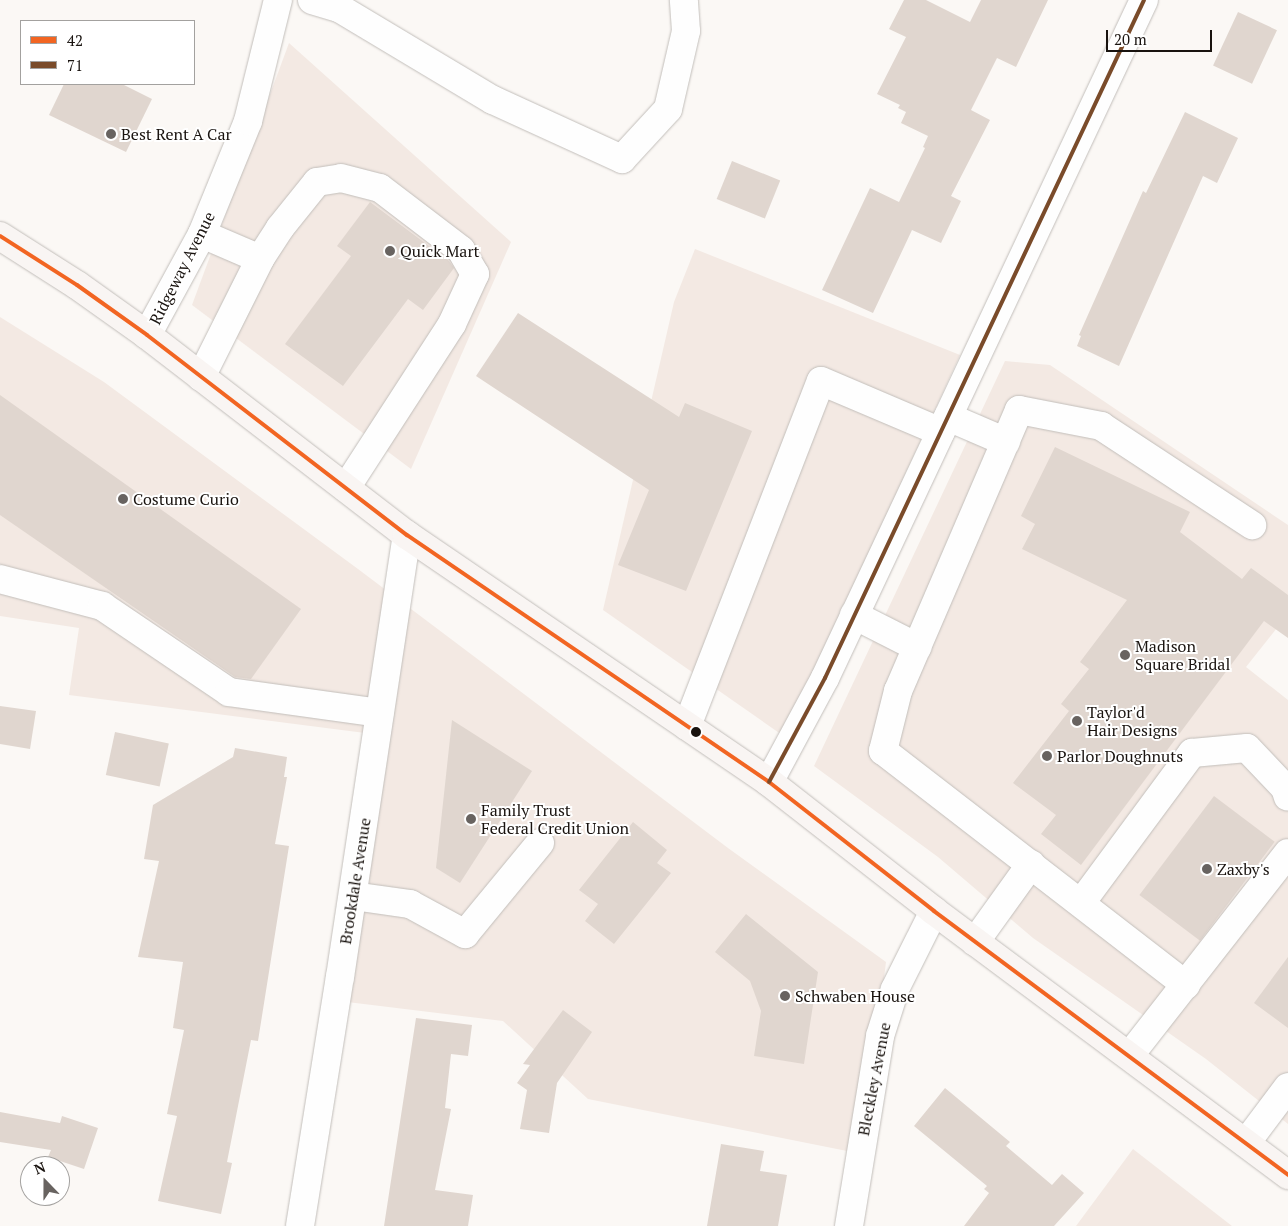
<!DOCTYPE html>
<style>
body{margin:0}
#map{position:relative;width:1288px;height:1226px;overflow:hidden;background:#fbf8f5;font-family:"PT Serif",serif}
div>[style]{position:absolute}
.built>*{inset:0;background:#f3e9e3}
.building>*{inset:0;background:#e0d6cf;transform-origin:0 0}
.roads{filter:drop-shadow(0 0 1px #c2beba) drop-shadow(0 0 1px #c2beba)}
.minor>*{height:28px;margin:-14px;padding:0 14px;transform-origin:14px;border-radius:14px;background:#fefefe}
.major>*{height:28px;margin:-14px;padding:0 14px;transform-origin:14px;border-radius:14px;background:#f9f5f3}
.bus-1>*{height:4px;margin:-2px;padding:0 2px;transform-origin:2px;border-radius:2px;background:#f26522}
.bus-2>*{height:4px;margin:-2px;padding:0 2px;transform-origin:2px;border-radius:2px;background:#7a4b2a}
.dots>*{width:14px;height:14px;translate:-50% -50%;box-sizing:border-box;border:2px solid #fff;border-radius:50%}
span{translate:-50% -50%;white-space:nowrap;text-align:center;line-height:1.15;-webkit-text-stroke:4px #fff;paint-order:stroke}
.poi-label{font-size:16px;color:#19130f}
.left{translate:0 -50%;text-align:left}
.street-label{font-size:16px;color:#19130f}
.legend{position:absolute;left:20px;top:20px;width:175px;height:65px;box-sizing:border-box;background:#fff;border:1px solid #a3a19f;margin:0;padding:6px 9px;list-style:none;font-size:15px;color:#19130f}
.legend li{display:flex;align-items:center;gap:10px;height:25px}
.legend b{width:25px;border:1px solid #a3a19f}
.north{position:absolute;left:20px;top:1156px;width:50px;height:50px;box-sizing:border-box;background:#fff;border:1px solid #a3a19f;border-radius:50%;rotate:338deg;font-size:14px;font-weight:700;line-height:20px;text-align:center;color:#19130f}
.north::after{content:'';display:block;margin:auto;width:18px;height:22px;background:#686360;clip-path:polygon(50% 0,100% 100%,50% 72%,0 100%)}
.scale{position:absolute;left:1106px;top:30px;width:106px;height:22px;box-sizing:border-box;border:2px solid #19130f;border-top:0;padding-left:6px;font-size:15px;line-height:18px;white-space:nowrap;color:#19130f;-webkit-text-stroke:4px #fff;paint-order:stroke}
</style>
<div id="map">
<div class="built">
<i style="clip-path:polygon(289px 43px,511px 242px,411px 469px,192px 305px)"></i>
<i style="clip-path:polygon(695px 249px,960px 355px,785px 737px,603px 610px,674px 302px)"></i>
<i style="clip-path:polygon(0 317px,104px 382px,358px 569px,728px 848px,886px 962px,862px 1154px,588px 1099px,503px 1021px,331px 1000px,365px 733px,69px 695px,79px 628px,0 616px)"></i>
<i style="clip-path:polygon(1005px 361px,1050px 365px,1288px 525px,1288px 614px,1246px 667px,1288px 700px,1288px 1124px,1206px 1059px,1033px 938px,938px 857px,814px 766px)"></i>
<i style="clip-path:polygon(1133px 1149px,1232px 1226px,1076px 1226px)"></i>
</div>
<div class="building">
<i style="clip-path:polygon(904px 0,926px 0,970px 22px,981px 0,1048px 0,1016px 67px,997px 58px,971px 110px,990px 120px,951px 196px,961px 201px,941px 243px,912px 230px,873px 313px,822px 290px,870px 188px,899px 202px,925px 148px,923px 147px,928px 136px,901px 123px,906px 112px,898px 108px,900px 105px,877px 94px,906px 37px,889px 29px)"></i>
<i style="left:1238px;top:12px;width:43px;height:59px;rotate:25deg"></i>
<i style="clip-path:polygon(64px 84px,122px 84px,152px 99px,126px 152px,49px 115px)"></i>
<i style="clip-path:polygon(1185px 112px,1238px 138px,1217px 183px,1203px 176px,1119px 366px,1077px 346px,1081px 336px,1079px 335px,1143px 191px,1146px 193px)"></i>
<i style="left:732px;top:161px;width:52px;height:41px;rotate:22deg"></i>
<i style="clip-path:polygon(370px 202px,449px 261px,454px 268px,423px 310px,408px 299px,343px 386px,285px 344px,351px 256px,337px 246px)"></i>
<i style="clip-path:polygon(518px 313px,679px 417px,685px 403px,752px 431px,686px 591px,618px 565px,649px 490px,476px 376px)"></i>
<i style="clip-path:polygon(0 395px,301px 609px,251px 679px,235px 677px,0 515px)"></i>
<i style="clip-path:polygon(1055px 447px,1190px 512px,1180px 532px,1242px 579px,1251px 568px,1288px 595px,1288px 638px,1264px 621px,1081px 865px,1041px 834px,1056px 815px,1013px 783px,1069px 711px,1061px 704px,1089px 669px,1080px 662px,1127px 600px,1022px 549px,1035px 524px,1021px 516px)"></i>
<i style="clip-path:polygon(0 706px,36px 711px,30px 749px,0 744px)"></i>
<i style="clip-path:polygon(452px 720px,532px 771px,460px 883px,436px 868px)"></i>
<i style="left:115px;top:732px;width:55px;height:44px;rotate:12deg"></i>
<i style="clip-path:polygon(235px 748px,287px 757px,284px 777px,287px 777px,275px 844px,289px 846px,258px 1041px,251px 1040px,227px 1162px,232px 1163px,221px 1214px,158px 1201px,177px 1116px,167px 1114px,184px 1030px,173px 1028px,183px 962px,138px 957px,159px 861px,144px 859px,153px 805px,233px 757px)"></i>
<i style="left:1214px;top:796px;width:76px;height:124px;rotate:37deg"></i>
<i style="clip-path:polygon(633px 822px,667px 850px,657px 863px,671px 873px,614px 944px,585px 921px,598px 904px,579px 890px)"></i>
<i style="clip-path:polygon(746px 914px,818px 972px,804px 1064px,754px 1056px,761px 1011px,750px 981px,715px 952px)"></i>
<i style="clip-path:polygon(1288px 957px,1288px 1028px,1254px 1003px)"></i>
<i style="clip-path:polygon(563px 1010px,592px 1032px,557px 1083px,549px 1133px,520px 1129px,527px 1090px,517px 1083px,530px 1065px,523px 1064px)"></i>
<i style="clip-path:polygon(416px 1018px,472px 1025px,468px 1056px,451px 1054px,445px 1108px,451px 1109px,435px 1190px,473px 1195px,468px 1226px,384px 1226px)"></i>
<i style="clip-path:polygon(945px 1088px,1010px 1142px,1006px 1146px,1052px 1185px,1062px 1174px,1084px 1193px,1054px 1226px,964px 1226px,989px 1193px,984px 1189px,987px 1186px,914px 1126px)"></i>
<i style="clip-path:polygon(0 1112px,60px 1123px,62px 1116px,98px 1128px,84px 1169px,48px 1157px,51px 1150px,0 1142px)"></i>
<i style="clip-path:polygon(721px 1144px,764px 1151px,760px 1171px,787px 1175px,778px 1226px,707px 1226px)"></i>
</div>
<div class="roads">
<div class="minor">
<i style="left:312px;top:0;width:28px;rotate:17deg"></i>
<i style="left:339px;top:8px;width:179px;rotate:30.9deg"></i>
<i style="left:493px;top:100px;width:142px;rotate:24.6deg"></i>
<i style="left:622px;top:159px;width:68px;rotate:-47.4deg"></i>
<i style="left:668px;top:109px;width:80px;rotate:-77deg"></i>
<i style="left:686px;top:31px;width:31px;rotate:-94deg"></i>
<i style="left:202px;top:234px;width:63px;rotate:23.3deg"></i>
<i style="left:260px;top:259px;width:37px;rotate:-57deg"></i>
<i style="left:280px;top:228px;width:59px;rotate:-51.2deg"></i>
<i style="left:317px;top:182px;width:24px;rotate:-9deg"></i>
<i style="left:341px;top:178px;width:40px;rotate:14.4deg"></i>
<i style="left:380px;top:188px;width:102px;rotate:37.4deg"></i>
<i style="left:461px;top:250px;width:28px;rotate:60deg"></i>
<i style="left:475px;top:274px;width:55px;rotate:114.7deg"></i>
<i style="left:452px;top:324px;width:195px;rotate:122.9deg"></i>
<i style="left:147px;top:335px;width:115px;rotate:-61.4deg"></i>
<i style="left:202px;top:234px;width:122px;rotate:-67.8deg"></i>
<i style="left:248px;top:121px;width:125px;rotate:-76.1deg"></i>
<i style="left:201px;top:377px;width:132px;rotate:-63.4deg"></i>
<i style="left:948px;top:417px;width:63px;rotate:23.3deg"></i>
<i style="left:0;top:579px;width:106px;rotate:14.8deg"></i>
<i style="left:102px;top:606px;width:153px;rotate:34.1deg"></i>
<i style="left:229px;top:692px;width:152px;rotate:7.9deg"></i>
<i style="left:854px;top:615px;width:71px;rotate:26.9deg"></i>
<i style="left:687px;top:726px;width:370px;rotate:-68.8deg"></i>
<i style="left:821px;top:381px;width:130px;rotate:23deg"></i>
<i style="left:769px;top:782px;width:118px;rotate:-61.7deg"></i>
<i style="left:825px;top:678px;width:749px;rotate:-64.8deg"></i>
<i style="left:353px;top:896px;width:58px;rotate:8deg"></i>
<i style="left:410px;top:904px;width:63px;rotate:28.6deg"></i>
<i style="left:465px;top:934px;width:118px;rotate:-50.5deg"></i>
<i style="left:1081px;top:903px;width:187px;rotate:-53.5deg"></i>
<i style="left:1192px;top:753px;width:55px;rotate:-5.2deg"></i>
<i style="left:1247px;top:748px;width:55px;rotate:46.5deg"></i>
<i style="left:1285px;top:788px;width:9px;rotate:72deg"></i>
<i style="left:975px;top:942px;width:96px;rotate:-54.3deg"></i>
<i style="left:1186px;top:985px;width:383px;rotate:-142.3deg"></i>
<i style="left:883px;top:751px;width:62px;rotate:-76deg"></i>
<i style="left:898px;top:691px;width:306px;rotate:-66.7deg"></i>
<i style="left:1019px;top:410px;width:84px;rotate:11deg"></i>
<i style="left:1101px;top:426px;width:181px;rotate:33.3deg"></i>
<i style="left:1130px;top:1055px;width:256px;rotate:-52deg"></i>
<i style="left:1246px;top:1143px;width:70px;rotate:-53.1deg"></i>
<i style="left:300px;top:1226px;width:252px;rotate:-80.9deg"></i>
<i style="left:340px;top:977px;width:447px;rotate:-81.4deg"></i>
<i style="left:849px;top:1226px;width:193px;rotate:-80.7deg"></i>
<i style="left:880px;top:1036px;width:49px;rotate:-72.3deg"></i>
<i style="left:895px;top:989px;width:87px;rotate:-63.4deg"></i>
</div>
<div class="major">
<i style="left:0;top:236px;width:91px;rotate:32.5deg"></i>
<i style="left:77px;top:285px;width:86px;rotate:35.5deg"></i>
<i style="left:147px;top:335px;width:328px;rotate:37.6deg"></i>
<i style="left:407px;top:535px;width:438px;rotate:34.3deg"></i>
<i style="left:769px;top:782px;width:209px;rotate:38deg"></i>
<i style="left:934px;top:911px;width:442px;rotate:36.7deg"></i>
</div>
</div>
<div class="bus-1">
<i style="left:0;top:236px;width:91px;rotate:32.5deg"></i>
<i style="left:77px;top:285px;width:86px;rotate:35.5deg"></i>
<i style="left:147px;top:335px;width:328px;rotate:37.6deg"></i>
<i style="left:407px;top:535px;width:438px;rotate:34.3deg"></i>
<i style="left:769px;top:782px;width:209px;rotate:38deg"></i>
<i style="left:934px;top:911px;width:442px;rotate:36.7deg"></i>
</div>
<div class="bus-2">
<i style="left:769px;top:782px;width:118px;rotate:-61.7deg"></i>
<i style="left:825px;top:678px;width:749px;rotate:-64.8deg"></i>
</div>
<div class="dots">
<i style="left:111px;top:134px;background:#686360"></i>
<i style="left:390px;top:251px;background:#686360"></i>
<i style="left:123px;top:499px;background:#686360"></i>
<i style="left:1125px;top:655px;background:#686360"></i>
<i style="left:1077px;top:721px;background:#686360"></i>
<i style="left:696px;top:732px;background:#19130f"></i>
<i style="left:1047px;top:756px;background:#686360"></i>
<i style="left:471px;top:819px;background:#686360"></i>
<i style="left:1207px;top:869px;background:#686360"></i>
<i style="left:785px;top:996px;background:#686360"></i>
</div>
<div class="poi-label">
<span class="left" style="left:121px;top:134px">Best Rent A Car</span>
<span class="left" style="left:400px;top:251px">Quick Mart</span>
<span class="left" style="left:133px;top:499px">Costume Curio</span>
<span class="left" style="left:1135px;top:655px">Madison<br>Square Bridal</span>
<span class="left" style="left:1087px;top:721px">Taylor'd<br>Hair Designs</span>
<span class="left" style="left:1057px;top:756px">Parlor Doughnuts</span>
<span class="left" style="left:481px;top:819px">Family Trust<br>Federal Credit Union</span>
<span class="left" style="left:1217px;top:869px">Zaxby's</span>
<span class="left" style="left:795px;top:996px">Schwaben House</span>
</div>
<div class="street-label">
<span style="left:182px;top:268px;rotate:-63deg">Ridgeway Avenue</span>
<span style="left:355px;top:881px;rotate:-81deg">Brookdale Avenue</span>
<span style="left:874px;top:1079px;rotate:-79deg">Bleckley Avenue</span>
</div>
<ul class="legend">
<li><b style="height:6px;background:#f26522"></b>42</li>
<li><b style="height:6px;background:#7a4b2a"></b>71</li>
</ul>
<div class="north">N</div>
<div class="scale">20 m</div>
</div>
